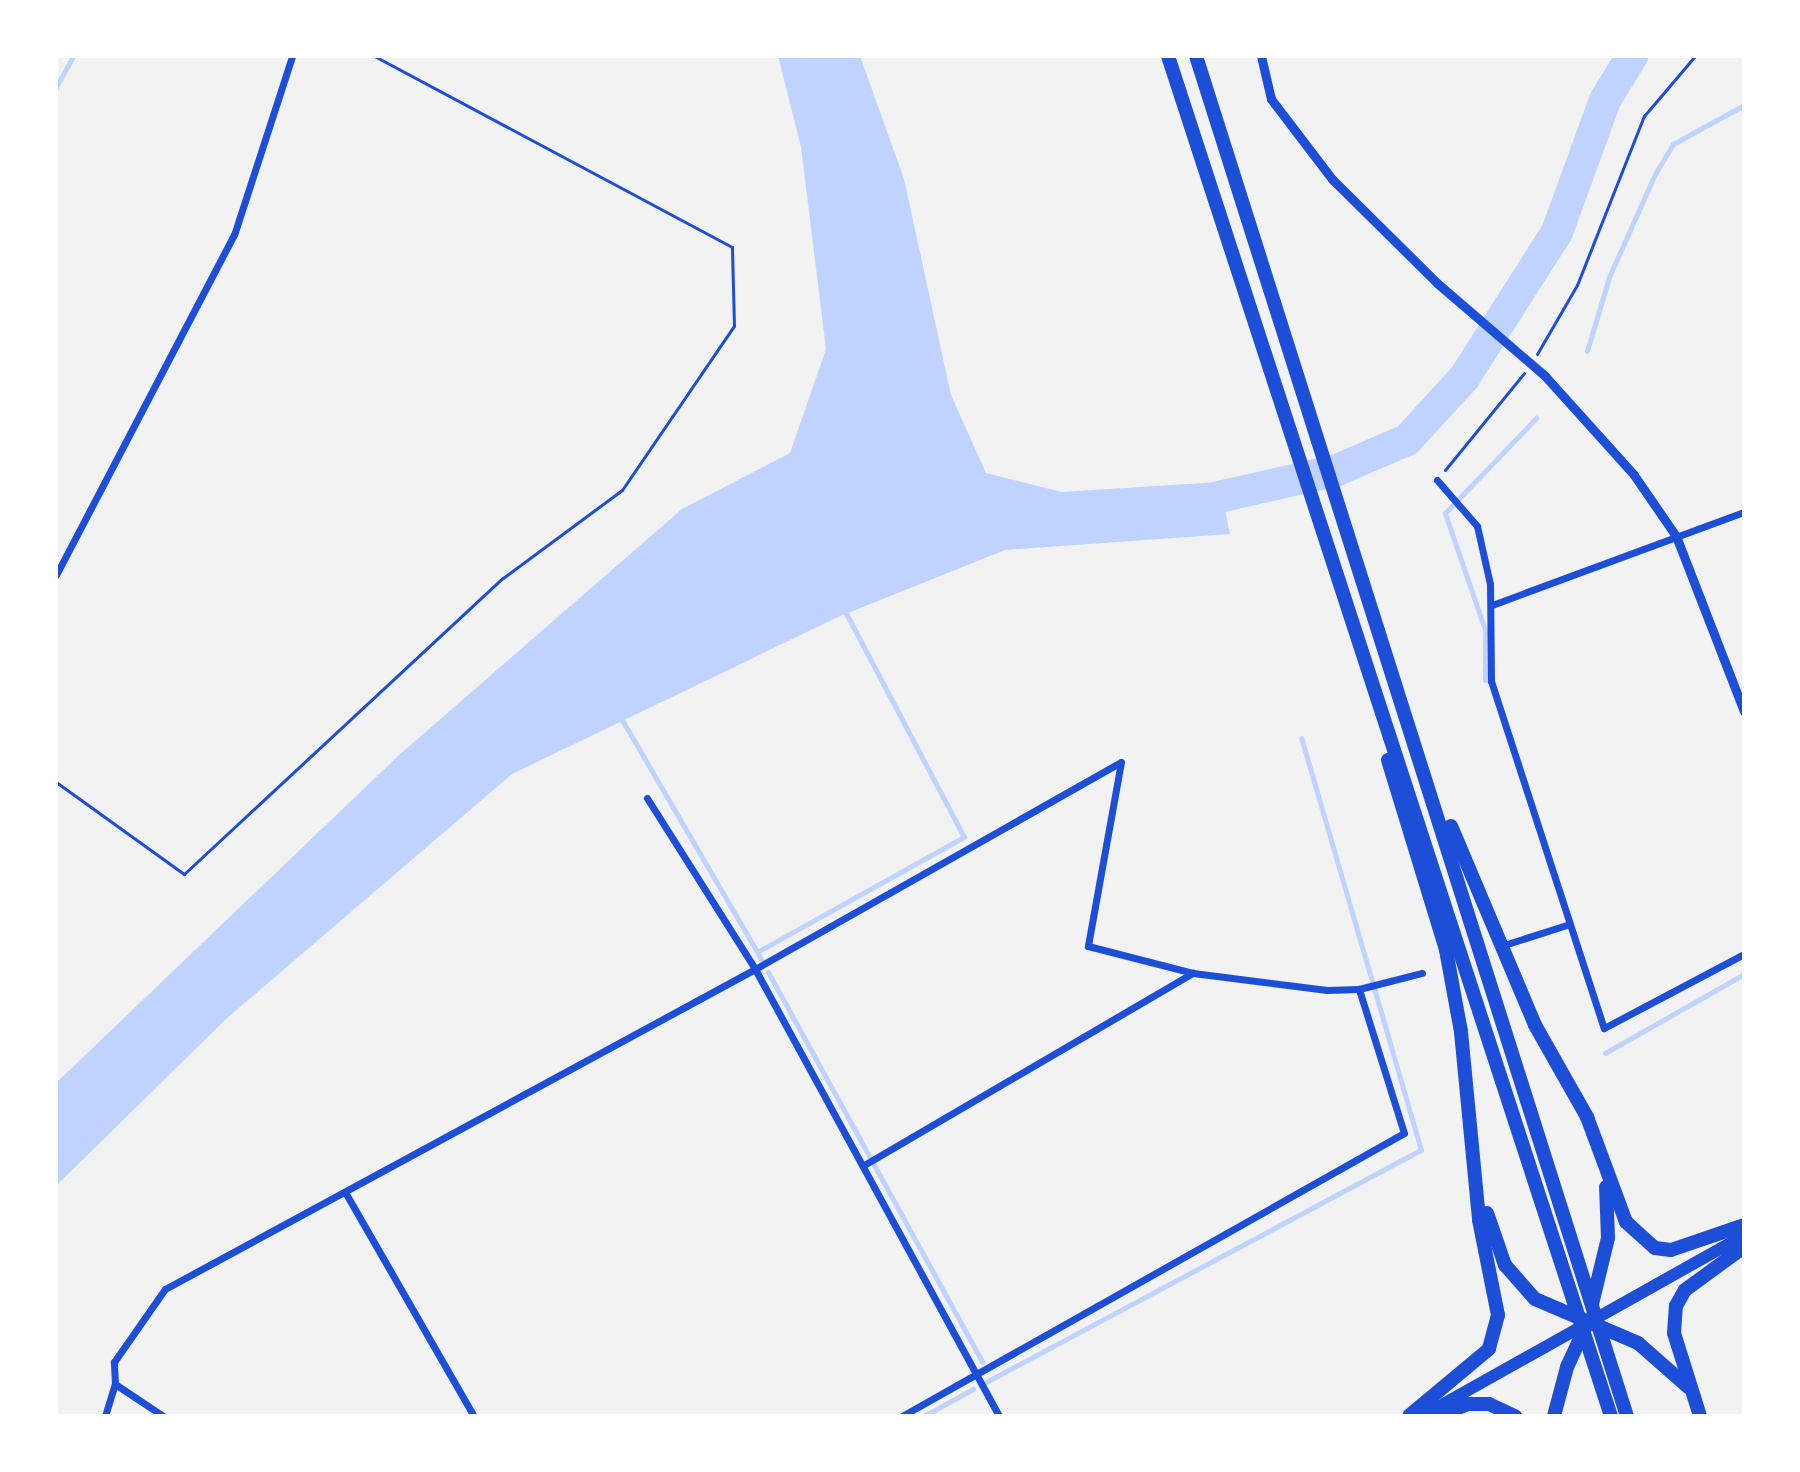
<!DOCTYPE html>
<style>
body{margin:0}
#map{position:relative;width:1800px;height:1472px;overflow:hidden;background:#f2f2f2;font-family:"Roboto Condensed",sans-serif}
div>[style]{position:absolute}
.water>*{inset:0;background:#bfd3fe}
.stream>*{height:5px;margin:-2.5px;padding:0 2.5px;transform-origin:2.5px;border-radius:2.5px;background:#bfd3fe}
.river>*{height:32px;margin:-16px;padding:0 16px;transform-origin:16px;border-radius:16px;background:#bfd3fe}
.path>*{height:3px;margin:-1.5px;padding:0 1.5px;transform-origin:1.5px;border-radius:1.5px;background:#1d4ed8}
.minor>*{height:7px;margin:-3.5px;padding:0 3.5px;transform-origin:3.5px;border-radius:3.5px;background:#1d4ed8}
.tertiary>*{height:9px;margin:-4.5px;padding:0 4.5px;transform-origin:4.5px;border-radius:4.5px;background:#1d4ed8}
.trunk>*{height:12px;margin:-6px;padding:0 6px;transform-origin:6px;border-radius:6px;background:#1d4ed8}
.motorway>*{height:14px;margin:-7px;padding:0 7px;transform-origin:7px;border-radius:7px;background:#1d4ed8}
span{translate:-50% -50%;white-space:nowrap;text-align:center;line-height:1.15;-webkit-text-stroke:6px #fff;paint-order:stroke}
.frame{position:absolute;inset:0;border:58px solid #fff;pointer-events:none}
</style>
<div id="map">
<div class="water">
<i style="clip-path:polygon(778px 56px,860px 56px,904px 179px,951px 395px,986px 473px,1062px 492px,1219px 482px,1230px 534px,1005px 550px,838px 617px,512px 774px,226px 1019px,56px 1186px,56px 1083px,398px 756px,682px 509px,790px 453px,826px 349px,801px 147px)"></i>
</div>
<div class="stream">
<i style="left:56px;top:87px;width:35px;rotate:-61deg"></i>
<i style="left:1587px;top:351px;width:77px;rotate:-73.4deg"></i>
<i style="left:1609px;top:277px;width:113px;rotate:-65.9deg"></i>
<i style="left:1655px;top:174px;width:35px;rotate:-59deg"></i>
<i style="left:1673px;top:144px;width:81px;rotate:-28.8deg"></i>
<i style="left:1485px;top:680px;width:50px;rotate:-90deg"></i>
<i style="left:1485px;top:630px;width:124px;rotate:-108.9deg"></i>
<i style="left:1445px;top:513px;width:132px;rotate:-46.2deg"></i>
<i style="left:621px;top:718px;width:271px;rotate:59.8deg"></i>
<i style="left:761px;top:959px;width:8px;rotate:-120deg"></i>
<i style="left:757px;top:952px;width:237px;rotate:-29.1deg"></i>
<i style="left:964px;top:837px;width:258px;rotate:-117.8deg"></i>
<i style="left:768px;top:972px;width:445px;rotate:61.2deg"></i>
<i style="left:1605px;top:1053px;width:160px;rotate:-29.6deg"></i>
<i style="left:986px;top:1382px;width:493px;rotate:-28.1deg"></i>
<i style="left:1421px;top:1150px;width:429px;rotate:-106.2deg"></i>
<i style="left:924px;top:1416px;width:56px;rotate:-28.9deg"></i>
</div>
<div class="river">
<i style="left:1179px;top:506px;width:162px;rotate:-12.8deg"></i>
<i style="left:1337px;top:470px;width:76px;rotate:-23.2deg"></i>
<i style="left:1407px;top:440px;width:84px;rotate:-47.4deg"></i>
<i style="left:1464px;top:378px;width:173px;rotate:-57.5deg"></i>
<i style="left:1557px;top:232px;width:140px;rotate:-70deg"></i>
<i style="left:1605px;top:100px;width:52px;rotate:-58.5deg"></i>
</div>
<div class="path">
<i style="left:1537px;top:354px;width:80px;rotate:-59.9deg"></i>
<i style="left:1577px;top:285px;width:182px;rotate:-68.4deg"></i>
<i style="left:1644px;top:116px;width:79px;rotate:-49.6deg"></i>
<i style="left:1445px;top:470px;width:125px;rotate:-50.8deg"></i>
<i style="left:56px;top:782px;width:158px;rotate:35.7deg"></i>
<i style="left:184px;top:874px;width:435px;rotate:-42.9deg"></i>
<i style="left:503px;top:578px;width:148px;rotate:-36.5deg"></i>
<i style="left:622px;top:490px;width:199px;rotate:-55.7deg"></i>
<i style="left:734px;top:326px;width:79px;rotate:-91.5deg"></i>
<i style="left:732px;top:247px;width:406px;rotate:-151.9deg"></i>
</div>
<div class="minor">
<i style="left:1437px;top:480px;width:61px;rotate:49deg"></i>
<i style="left:1477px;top:526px;width:59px;rotate:77.4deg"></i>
<i style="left:1490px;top:584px;width:97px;rotate:89.4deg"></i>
<i style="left:1491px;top:681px;width:365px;rotate:72deg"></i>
<i style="left:1604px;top:1028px;width:158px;rotate:-27.9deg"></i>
<i style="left:56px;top:575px;width:384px;rotate:-62.4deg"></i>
<i style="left:234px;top:235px;width:188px;rotate:-72deg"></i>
<i style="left:1492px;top:605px;width:269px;rotate:-20.3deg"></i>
<i style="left:647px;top:798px;width:202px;rotate:57.7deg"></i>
<i style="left:755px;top:969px;width:509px;rotate:61.37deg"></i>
<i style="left:1504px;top:945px;width:69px;rotate:-17.7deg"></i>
<i style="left:864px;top:1165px;width:381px;rotate:-30.3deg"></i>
<i style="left:345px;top:1192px;width:258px;rotate:60.1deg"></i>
<i style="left:115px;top:1384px;width:58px;rotate:33.7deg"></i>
<i style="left:105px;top:1416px;width:34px;rotate:-73deg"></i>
<i style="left:115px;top:1384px;width:22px;rotate:-93deg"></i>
<i style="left:114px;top:1362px;width:89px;rotate:-55.1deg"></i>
<i style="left:165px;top:1289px;width:671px;rotate:-28.47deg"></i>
<i style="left:755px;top:969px;width:420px;rotate:-29.5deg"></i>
<i style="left:1121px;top:762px;width:187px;rotate:100.2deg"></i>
<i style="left:1088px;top:946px;width:108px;rotate:14.4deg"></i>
<i style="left:1193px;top:973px;width:135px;rotate:7.2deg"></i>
<i style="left:1327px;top:990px;width:32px;rotate:-2deg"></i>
<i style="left:1359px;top:989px;width:65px;rotate:-14.3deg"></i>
<i style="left:902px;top:1416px;width:576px;rotate:-29.41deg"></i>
<i style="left:1404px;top:1133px;width:151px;rotate:-107.4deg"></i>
</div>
<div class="tertiary">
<i style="left:1261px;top:56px;width:44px;rotate:76.9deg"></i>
<i style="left:1271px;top:99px;width:101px;rotate:52.7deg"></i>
<i style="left:1332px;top:179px;width:148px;rotate:44.7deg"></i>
<i style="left:1437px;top:283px;width:143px;rotate:40.7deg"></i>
<i style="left:1545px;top:376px;width:133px;rotate:48deg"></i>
<i style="left:1634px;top:475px;width:74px;rotate:55.5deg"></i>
<i style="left:1676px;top:536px;width:188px;rotate:68.8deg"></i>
</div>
<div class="trunk">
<i style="left:1422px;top:1416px;width:369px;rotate:-29.3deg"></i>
</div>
<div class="motorway">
<i style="left:1168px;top:56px;width:1430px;rotate:71.96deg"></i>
<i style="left:1196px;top:56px;width:1427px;rotate:72.42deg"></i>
<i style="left:1388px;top:760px;width:199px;rotate:73deg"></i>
<i style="left:1446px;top:950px;width:83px;rotate:79.6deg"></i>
<i style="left:1461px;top:1032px;width:189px;rotate:84.5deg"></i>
<i style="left:1479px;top:1220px;width:97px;rotate:78.7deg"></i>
<i style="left:1498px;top:1315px;width:35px;rotate:105deg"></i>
<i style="left:1489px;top:1349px;width:104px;rotate:140.1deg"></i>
<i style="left:1451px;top:826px;width:216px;rotate:67.1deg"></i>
<i style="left:1535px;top:1025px;width:106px;rotate:60.5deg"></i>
<i style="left:1587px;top:1117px;width:112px;rotate:69.6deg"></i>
<i style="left:1626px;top:1222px;width:39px;rotate:42deg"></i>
<i style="left:1655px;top:1248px;width:16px;rotate:7deg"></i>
<i style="left:1671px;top:1250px;width:77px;rotate:-18.9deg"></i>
<i style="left:1487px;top:1213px;width:55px;rotate:70.9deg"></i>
<i style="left:1505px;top:1265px;width:45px;rotate:48.6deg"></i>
<i style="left:1535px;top:1299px;width:112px;rotate:23.1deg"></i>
<i style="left:1638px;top:1343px;width:67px;rotate:41.3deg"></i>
<i style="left:1592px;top:1304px;width:68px;rotate:-76.4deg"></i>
<i style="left:1608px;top:1238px;width:51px;rotate:-92.2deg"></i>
<i style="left:1438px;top:1416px;width:31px;rotate:-22deg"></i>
<i style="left:1467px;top:1404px;width:22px"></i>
<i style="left:1489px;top:1404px;width:29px;rotate:25deg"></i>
<i style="left:1554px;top:1416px;width:51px;rotate:-75.1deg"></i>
<i style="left:1567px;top:1367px;width:43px;rotate:-65.2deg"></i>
<i style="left:1700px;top:1416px;width:87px;rotate:-107.4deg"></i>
<i style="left:1674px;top:1333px;width:27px;rotate:-86deg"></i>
<i style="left:1676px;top:1306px;width:18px;rotate:-61deg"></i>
<i style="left:1685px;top:1290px;width:73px;rotate:-36.1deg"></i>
</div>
<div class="frame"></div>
</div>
